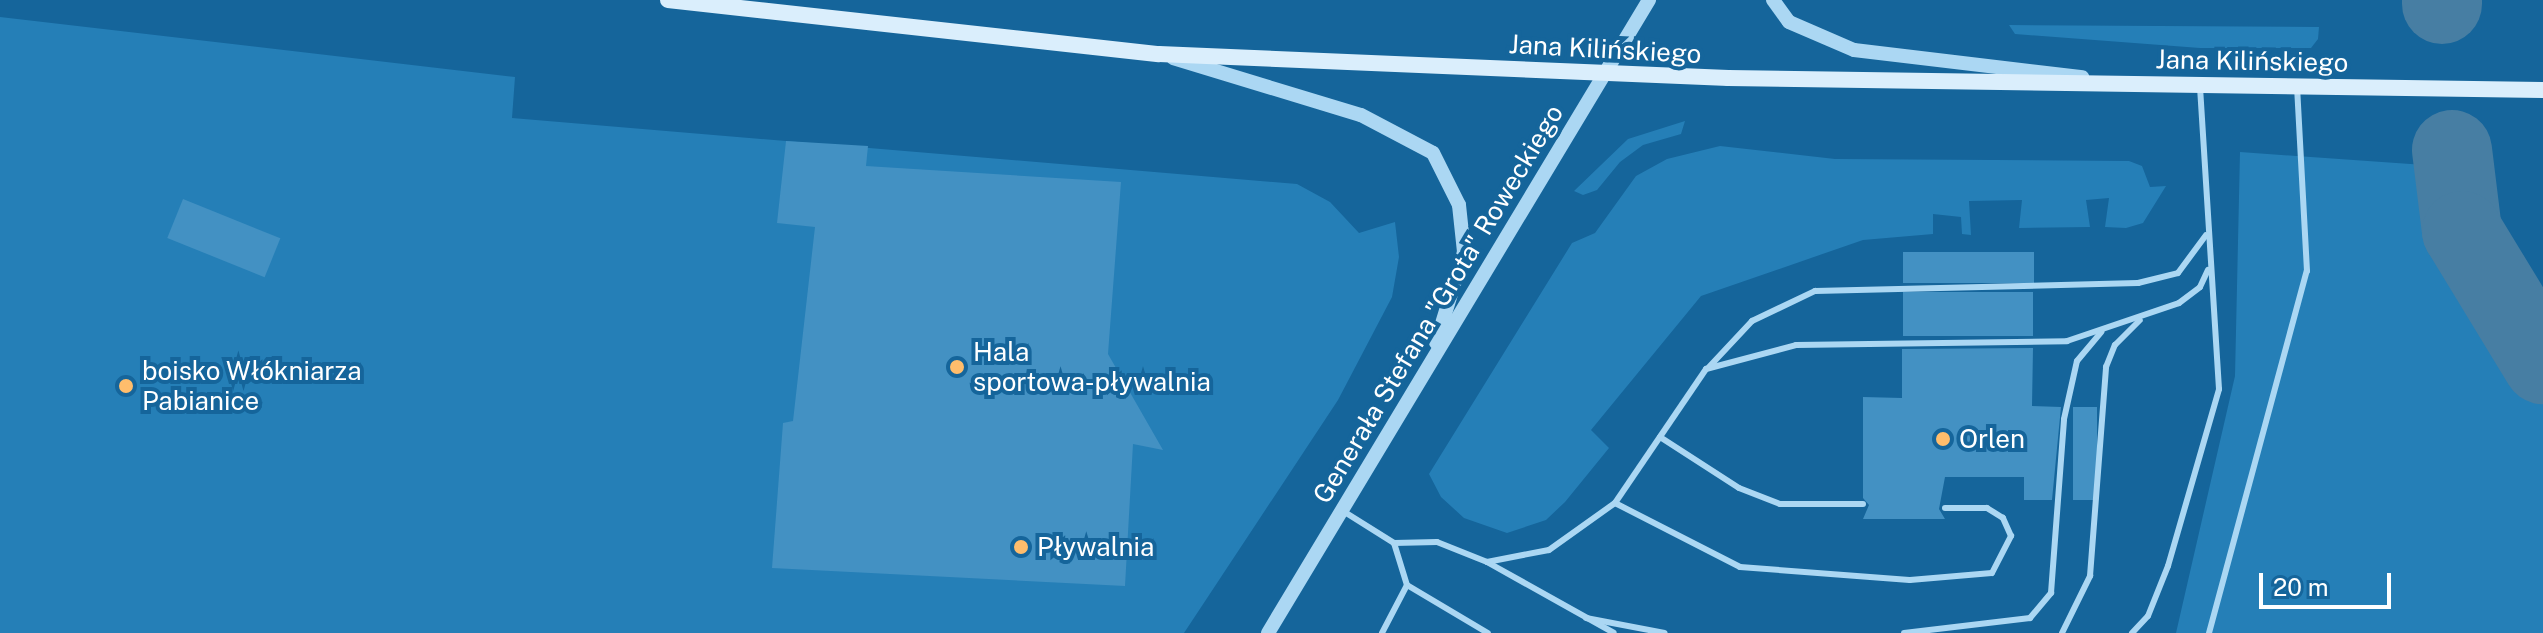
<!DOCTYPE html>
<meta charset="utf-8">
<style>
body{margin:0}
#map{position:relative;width:2543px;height:633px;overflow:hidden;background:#15659b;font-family:"Public Sans",sans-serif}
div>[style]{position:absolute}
.green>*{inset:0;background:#257fb7}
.river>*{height:80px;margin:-40px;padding:0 40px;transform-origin:40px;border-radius:40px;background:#477ea3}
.building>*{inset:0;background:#4391c3;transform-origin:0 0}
.service>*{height:6px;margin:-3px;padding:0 3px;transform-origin:3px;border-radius:3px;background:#abd7f3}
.tertiary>*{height:14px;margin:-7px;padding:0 7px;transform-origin:7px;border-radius:7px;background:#abd7f3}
.secondary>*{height:16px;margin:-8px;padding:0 8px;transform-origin:8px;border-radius:8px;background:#daeefc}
.dots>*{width:22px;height:22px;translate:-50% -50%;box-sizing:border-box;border:4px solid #15659b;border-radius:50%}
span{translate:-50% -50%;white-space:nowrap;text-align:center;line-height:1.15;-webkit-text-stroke:8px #15659b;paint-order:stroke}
.street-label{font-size:26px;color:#fff}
.poi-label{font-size:26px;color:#fff}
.left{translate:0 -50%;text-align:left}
.scale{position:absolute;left:2259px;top:573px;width:132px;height:36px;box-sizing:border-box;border:4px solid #fff;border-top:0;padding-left:10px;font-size:24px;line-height:28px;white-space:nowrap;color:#fff;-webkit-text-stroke:6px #15659b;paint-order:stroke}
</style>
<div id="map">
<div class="green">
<i style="clip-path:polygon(0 17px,515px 77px,512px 118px,1297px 184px,1330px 202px,1359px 233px,1395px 222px,1399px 257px,1392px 297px,1338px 400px,1184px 633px,0 633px)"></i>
<i style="clip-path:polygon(2009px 25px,2319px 27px,2318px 39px,2311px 48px,2200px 48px,2015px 34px)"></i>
<i style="clip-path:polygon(1685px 121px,1681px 134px,1643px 145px,1620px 162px,1597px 190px,1583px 195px,1574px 191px,1628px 139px)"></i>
<i style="clip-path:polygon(1720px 146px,1835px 159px,2129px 161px,2142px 166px,2150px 187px,2166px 186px,2143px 223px,2126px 228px,2105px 227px,2109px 198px,2086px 200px,2090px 227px,2019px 228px,2022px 200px,1969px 201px,1971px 235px,1962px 234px,1961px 217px,1933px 214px,1933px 234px,1863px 240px,1701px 296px,1591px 430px,1609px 448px,1565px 502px,1546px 520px,1507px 533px,1464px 518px,1441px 497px,1429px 474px,1572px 243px,1595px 233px,1636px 176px,1667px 159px)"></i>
<i style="clip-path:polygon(2240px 152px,2453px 167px,2462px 231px,2543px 364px,2543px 633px,2176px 633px,2235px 376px)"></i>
</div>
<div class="river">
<i style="left:2442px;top:0;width:4px;rotate:90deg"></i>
<i style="left:2452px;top:150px;width:82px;rotate:83deg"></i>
<i style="left:2462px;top:231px;width:156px;rotate:58.7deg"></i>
</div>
<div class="building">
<i style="clip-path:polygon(786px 141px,868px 146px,866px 166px,1121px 182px,1108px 354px,1163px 450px,1133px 444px,1125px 586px,772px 568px,783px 423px,793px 421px,815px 227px,777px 223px)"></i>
<i style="left:183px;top:199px;width:105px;height:42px;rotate:22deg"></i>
<i style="left:1903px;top:252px;width:131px;height:31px"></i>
<i style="left:2033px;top:292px;width:44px;height:130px;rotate:90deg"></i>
<i style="clip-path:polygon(2033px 348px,2032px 406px,2061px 407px,2052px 500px,2024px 500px,2024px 477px,1945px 477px,1939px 509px,1945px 519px,1863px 519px,1869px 505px,1863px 498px,1863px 397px,1902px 398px,1902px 349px)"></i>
<i style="left:2073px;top:407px;width:24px;height:93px"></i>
</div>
<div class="service">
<i style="left:1709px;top:367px;width:63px;rotate:-46.9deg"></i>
<i style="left:1752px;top:321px;width:70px;rotate:-25.5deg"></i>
<i style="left:1815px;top:291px;width:323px;rotate:-1.4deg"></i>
<i style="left:2138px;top:283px;width:41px;rotate:-14deg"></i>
<i style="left:2178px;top:273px;width:47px;rotate:-53.6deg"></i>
<i style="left:1660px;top:437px;width:94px;rotate:32.8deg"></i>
<i style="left:1739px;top:488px;width:44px;rotate:21.3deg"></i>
<i style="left:1780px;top:504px;width:83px"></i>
<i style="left:1615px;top:503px;width:140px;rotate:27.1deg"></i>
<i style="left:1740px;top:567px;width:170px;rotate:4.4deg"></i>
<i style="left:1910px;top:580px;width:82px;rotate:-4.9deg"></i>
<i style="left:1992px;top:573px;width:42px;rotate:-62.8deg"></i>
<i style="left:2011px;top:536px;width:20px;rotate:-114deg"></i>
<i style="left:2003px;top:518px;width:19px;rotate:-148deg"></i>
<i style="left:1987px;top:508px;width:42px;rotate:180deg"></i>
<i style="left:1343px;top:511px;width:60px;rotate:32.1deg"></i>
<i style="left:1394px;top:543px;width:43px;rotate:-1.3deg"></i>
<i style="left:1437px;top:542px;width:54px;rotate:21.8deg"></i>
<i style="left:1487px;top:562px;width:145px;rotate:29.2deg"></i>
<i style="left:1394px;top:543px;width:44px;rotate:72.8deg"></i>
<i style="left:1407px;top:585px;width:94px;rotate:30.7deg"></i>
<i style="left:1487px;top:562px;width:63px;rotate:-11deg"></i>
<i style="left:1549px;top:550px;width:81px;rotate:-35.5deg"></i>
<i style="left:1615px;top:503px;width:162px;rotate:-55.8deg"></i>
<i style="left:1706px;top:369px;width:93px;rotate:-14.9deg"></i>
<i style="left:1796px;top:345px;width:271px;rotate:-0.8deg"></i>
<i style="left:2067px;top:341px;width:118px;rotate:-18.7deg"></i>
<i style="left:2179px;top:303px;width:26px;rotate:-37deg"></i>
<i style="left:2200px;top:287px;width:19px;rotate:-65deg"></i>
<i style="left:1586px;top:618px;width:80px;rotate:10.8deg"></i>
<i style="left:1382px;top:633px;width:54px;rotate:-62.5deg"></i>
<i style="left:1904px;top:633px;width:127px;rotate:-6.8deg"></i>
<i style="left:2030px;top:618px;width:33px;rotate:-50deg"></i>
<i style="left:2051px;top:593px;width:174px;rotate:-85.7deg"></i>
<i style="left:2064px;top:419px;width:59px;rotate:-77.4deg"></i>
<i style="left:2077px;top:361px;width:38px;rotate:-50deg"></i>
<i style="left:2062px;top:633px;width:64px;rotate:-63.8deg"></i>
<i style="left:2090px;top:576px;width:210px;rotate:-85.6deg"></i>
<i style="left:2106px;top:367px;width:24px;rotate:-68deg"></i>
<i style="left:2115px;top:345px;width:35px;rotate:-45deg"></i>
<i style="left:2132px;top:633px;width:23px;rotate:-47deg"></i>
<i style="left:2148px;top:616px;width:54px;rotate:-68.2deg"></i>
<i style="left:2168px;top:566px;width:184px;rotate:-73.9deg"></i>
<i style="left:2219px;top:389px;width:302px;rotate:-93.6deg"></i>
<i style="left:2209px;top:633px;width:375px;rotate:-74.9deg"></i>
<i style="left:2307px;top:271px;width:182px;rotate:-93.1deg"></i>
</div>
<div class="tertiary">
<i style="left:1773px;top:0;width:27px;rotate:54deg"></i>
<i style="left:1789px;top:22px;width:71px;rotate:23.3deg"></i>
<i style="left:1854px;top:50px;width:230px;rotate:6.8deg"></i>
<i style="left:1173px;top:58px;width:196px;rotate:16.9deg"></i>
<i style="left:1361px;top:115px;width:81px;rotate:27.8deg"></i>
<i style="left:1433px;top:153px;width:58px;rotate:63.4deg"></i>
<i style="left:1459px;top:205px;width:47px;rotate:83.9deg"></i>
<i style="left:1464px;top:252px;width:95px;rotate:107.1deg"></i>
<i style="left:1268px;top:633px;width:739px;rotate:-58.96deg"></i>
</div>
<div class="secondary">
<i style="left:668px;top:0;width:494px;rotate:6.3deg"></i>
<i style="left:1159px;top:54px;width:570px;rotate:2.42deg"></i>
<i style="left:1728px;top:78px;width:815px;rotate:0.84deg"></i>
</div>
<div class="dots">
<i style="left:957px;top:367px;background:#ffbd6c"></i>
<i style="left:126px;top:386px;background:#ffbd6c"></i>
<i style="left:1943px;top:439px;background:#ffbd6c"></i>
<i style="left:1021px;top:547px;background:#ffbd6c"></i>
</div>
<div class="street-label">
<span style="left:1605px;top:49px;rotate:3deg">Jana Kilińskiego</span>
<span style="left:2252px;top:61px;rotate:1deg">Jana Kilińskiego</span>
<span style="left:1438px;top:304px;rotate:-59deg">Generała Stefana "Grota" Roweckiego</span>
</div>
<div class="poi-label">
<span class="left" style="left:973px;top:367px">Hala<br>sportowa-pływalnia</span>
<span class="left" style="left:142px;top:386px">boisko Włókniarza<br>Pabianice</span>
<span class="left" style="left:1959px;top:439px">Orlen</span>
<span class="left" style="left:1037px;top:547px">Pływalnia</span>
</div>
<div class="scale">20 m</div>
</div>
